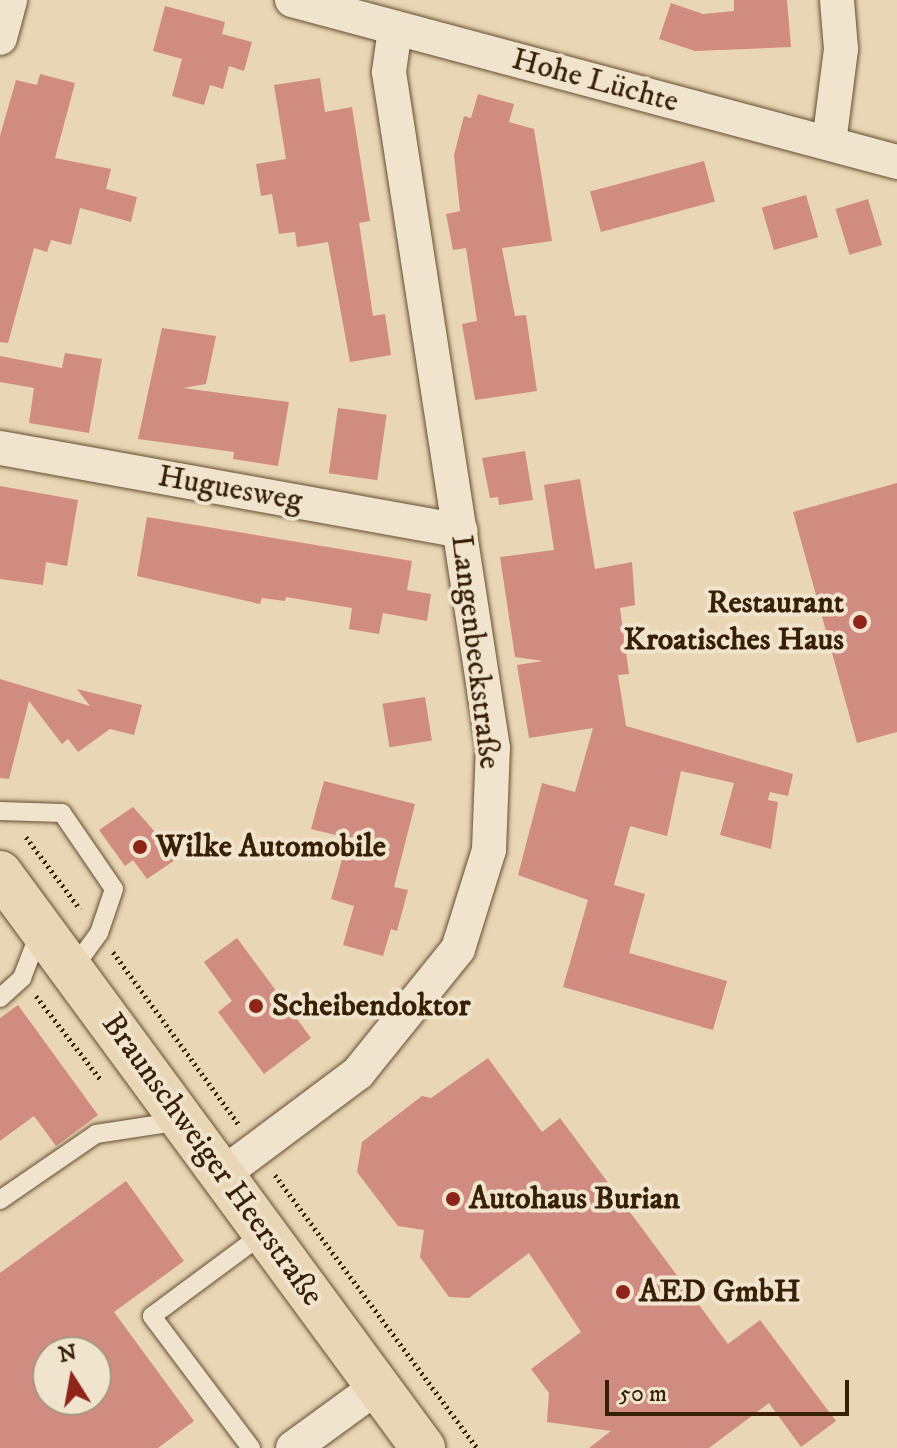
<!DOCTYPE html>
<meta charset="utf-8">
<style>
body{margin:0}
#map{position:relative;width:897px;height:1448px;overflow:hidden;background:#e8d6b4;font-family:"IM FELL DW Pica",serif}
div>[style]{position:absolute}
.building>*{inset:0;background:#d08c81;transform-origin:0 0}
.path>*{height:5px;margin-top:-2.5px;transform-origin:0;background:repeating-linear-gradient(90deg,#382005 0 2px,transparent 0 6px)}
.roads{filter:drop-shadow(0 0 2px #644e31) drop-shadow(0 0 2px #644e31)}
.lane>*{height:18px;margin:-9px;padding:0 9px;transform-origin:9px;border-radius:9px;background:#f0e4ce}
.street>*{height:34px;margin:-17px;padding:0 17px;transform-origin:17px;border-radius:17px;background:#f0e4ce}
.primary>*{height:44px;margin:-22px;padding:0 22px;transform-origin:22px;border-radius:22px;background:#e8d6b4}
.dots>*{width:22px;height:22px;translate:-50% -50%;box-sizing:border-box;border:4px solid #f0e4ce;border-radius:50%}
span{translate:-50% -50%;white-space:nowrap;text-align:center;line-height:1.15;-webkit-text-stroke:8px #f0e4ce;paint-order:stroke}
.street-label{font-size:32px;color:#382005}
.poi-label{font-size:32px;color:#382005;font-weight:700}
.right{translate:-100% -50%;text-align:right}
.left{translate:0 -50%;text-align:left}
.north{position:absolute;left:32px;top:1336px;width:80px;height:80px;box-sizing:border-box;background:#f0e4ce;border:2px solid #a6967e;border-radius:50%;rotate:349deg;font-size:22px;font-weight:700;line-height:32px;text-align:center;color:#382005}
.north::after{content:'';display:block;margin:auto;width:28px;height:36px;background:#8f2418;clip-path:polygon(50% 0,100% 100%,50% 72%,0 100%)}
.scale{position:absolute;left:605px;top:1380px;width:244px;height:36px;box-sizing:border-box;border:4px solid #382005;border-top:0;padding-left:10px;font-size:24px;line-height:28px;white-space:nowrap;color:#382005;-webkit-text-stroke:6px #f0e4ce;paint-order:stroke}
</style>
<div id="map">
<div class="building">
<i style="clip-path:polygon(734px 0,787px 0,791px 47px,695px 51px,659px 39px,671px 3px,703px 14px,734px 11px)"></i>
<i style="clip-path:polygon(165px 6px,225px 22px,222px 34px,252px 42px,244px 71px,229px 66px,223px 89px,210px 85px,204px 105px,172px 96px,182px 59px,153px 51px)"></i>
<i style="clip-path:polygon(40px 74px,75px 83px,55px 158px,111px 169px,106px 189px,137px 197px,131px 222px,80px 208px,71px 245px,51px 240px,47px 252px,34px 248px,8px 343px,0 342px,0 136px,16px 80px,37px 85px)"></i>
<i style="clip-path:polygon(320px 78px,325px 112px,352px 107px,370px 221px,359px 223px,373px 316px,385px 314px,391px 355px,350px 362px,328px 242px,297px 247px,295px 232px,279px 234px,272px 194px,261px 196px,256px 164px,286px 159px,274px 85px)"></i>
<i style="clip-path:polygon(478px 94px,514px 104px,509px 122px,534px 129px,552px 241px,502px 248px,515px 316px,526px 315px,537px 391px,475px 400px,462px 324px,477px 321px,466px 248px,453px 250px,446px 214px,460px 211px,454px 155px,464px 116px,471px 118px)"></i>
<i style="left:704px;top:161px;width:42px;height:118px;rotate:75deg"></i>
<i style="left:806px;top:195px;width:44px;height:46px;rotate:74deg"></i>
<i style="left:868px;top:199px;width:48px;height:34px;rotate:73deg"></i>
<i style="clip-path:polygon(162px 328px,216px 336px,206px 384px,183px 388px,289px 402px,278px 466px,233px 459px,234px 452px,138px 439px)"></i>
<i style="clip-path:polygon(65px 353px,102px 359px,89px 433px,29px 423px,34px 388px,0 382px,0 356px,62px 368px)"></i>
<i style="left:338px;top:408px;width:49px;height:66px;rotate:8deg"></i>
<i style="clip-path:polygon(525px 451px,533px 500px,499px 505px,498px 497px,490px 498px,482px 458px)"></i>
<i style="clip-path:polygon(580px 479px,595px 569px,632px 562px,635px 605px,620px 608px,629px 674px,618px 675px,626px 726px,793px 774px,788px 796px,770px 792px,768px 800px,778px 802px,771px 849px,720px 835px,734px 783px,681px 771px,667px 836px,630px 826px,614px 885px,645px 894px,629px 953px,727px 981px,713px 1030px,563px 987px,588px 900px,518px 875px,542px 783px,575px 792px,593px 728px,529px 738px,517px 665px,543px 661px,515px 657px,500px 557px,554px 550px,544px 485px)"></i>
<i style="clip-path:polygon(897px 483px,897px 732px,857px 743px,793px 512px)"></i>
<i style="clip-path:polygon(0 486px,78px 500px,67px 566px,46px 562px,43px 585px,0 579px)"></i>
<i style="clip-path:polygon(147px 517px,412px 561px,407px 590px,431px 594px,427px 621px,383px 613px,379px 634px,349px 629px,352px 608px,286px 597px,285px 601px,262px 598px,260px 604px,137px 576px)"></i>
<i style="clip-path:polygon(0 679px,90px 706px,77px 689px,142px 705px,134px 735px,110px 729px,78px 752px,68px 739px,62px 744px,29px 701px,9px 779px,0 778px)"></i>
<i style="left:425px;top:697px;width:44px;height:43px;rotate:81deg"></i>
<i style="clip-path:polygon(324px 781px,415px 804px,394px 887px,408px 890px,397px 931px,391px 929px,383px 956px,343px 945px,354px 906px,331px 899px,348px 838px,311px 829px)"></i>
<i style="clip-path:polygon(133px 807px,178px 858px,147px 879px,133px 860px,125px 866px,99px 830px)"></i>
<i style="clip-path:polygon(237px 938px,311px 1038px,264px 1074px,218px 1012px,232px 1001px,204px 962px)"></i>
<i style="clip-path:polygon(18px 1005px,98px 1115px,56px 1146px,34px 1116px,0 1141px,0 1018px)"></i>
<i style="clip-path:polygon(488px 1058px,542px 1132px,560px 1118px,728px 1344px,760px 1320px,836px 1421px,801px 1447px,769px 1403px,709px 1448px,589px 1448px,611px 1431px,547px 1422px,549px 1393px,531px 1369px,581px 1332px,529px 1253px,469px 1298px,449px 1297px,420px 1257px,424px 1230px,398px 1226px,357px 1172px,362px 1142px,422px 1096px,431px 1098px)"></i>
<i style="clip-path:polygon(evenodd,126px 1181px,184px 1261px,114px 1312px,194px 1421px,158px 1448px,0 1448px,0 1273px,126px 1181px,48px 1352px,96px 1352px,96px 1400px,48px 1400px,48px 1352px)"></i>
</div>
<div class="path">
<i style="left:26px;top:837px;width:90px;rotate:53.1deg"></i>
<i style="left:113px;top:952px;width:214px;rotate:53.9deg"></i>
<i style="left:36px;top:996px;width:106px;rotate:52.3deg"></i>
<i style="left:275px;top:1175px;width:340px;rotate:53.5deg"></i>
</div>
<div class="roads">
<div class="lane">
<i style="left:0;top:811px;width:62px;rotate:1.8deg"></i>
<i style="left:62px;top:813px;width:92px;rotate:55.6deg"></i>
<i style="left:114px;top:889px;width:46px;rotate:108.8deg"></i>
<i style="left:99px;top:933px;width:46px;rotate:126.1deg"></i>
<i style="left:0;top:998px;width:30px;rotate:-42deg"></i>
<i style="left:22px;top:978px;width:50px;rotate:-69deg"></i>
<i style="left:0;top:1200px;width:116px;rotate:-34.5deg"></i>
<i style="left:96px;top:1134px;width:86px;rotate:-8.7deg"></i>
<i style="left:251px;top:1448px;width:165px;rotate:-126.9deg"></i>
<i style="left:152px;top:1316px;width:139px;rotate:-36.5deg"></i>
</div>
<div class="street">
<i style="left:292px;top:0;width:626px;rotate:14.99deg"></i>
<i style="left:0;top:38px;width:39px;rotate:-75deg"></i>
<i style="left:829px;top:143px;width:95px;rotate:-82.7deg"></i>
<i style="left:841px;top:49px;width:49px;rotate:-94.7deg"></i>
<i style="left:0;top:448px;width:468px;rotate:10.2deg"></i>
<i style="left:223px;top:1174px;width:169px;rotate:-36.8deg"></i>
<i style="left:358px;top:1073px;width:159px;rotate:-51.1deg"></i>
<i style="left:458px;top:949px;width:104px;rotate:-72.6deg"></i>
<i style="left:489px;top:850px;width:102px;rotate:-87.8deg"></i>
<i style="left:493px;top:748px;width:684px;rotate:-98.75deg"></i>
<i style="left:389px;top:72px;width:44px;rotate:-82.2deg"></i>
<i style="left:293px;top:1448px;width:104px;rotate:-36deg"></i>
</div>
<div class="primary">
<i style="left:0;top:873px;width:714px;rotate:53.66deg"></i>
</div>
</div>
<div class="dots">
<i style="left:860px;top:622px;background:#8f2418"></i>
<i style="left:140px;top:847px;background:#8f2418"></i>
<i style="left:256px;top:1006px;background:#8f2418"></i>
<i style="left:453px;top:1199px;background:#8f2418"></i>
<i style="left:623px;top:1292px;background:#8f2418"></i>
</div>
<div class="street-label">
<span style="left:595px;top:81px;rotate:15deg">Hohe Lüchte</span>
<span style="left:230px;top:489px;rotate:10deg">Huguesweg</span>
<span style="left:475px;top:652px;rotate:83deg">Langenbeckstraße</span>
<span style="left:212px;top:1160px;rotate:54deg">Braunschweiger Heerstraße</span>
</div>
<div class="poi-label">
<span class="right" style="left:844px;top:622px">Restaurant<br>Kroatisches Haus</span>
<span class="left" style="left:156px;top:847px">Wilke Automobile</span>
<span class="left" style="left:272px;top:1006px">Scheibendoktor</span>
<span class="left" style="left:469px;top:1199px">Autohaus Burian</span>
<span class="left" style="left:639px;top:1292px">AED GmbH</span>
</div>
<div class="north">N</div>
<div class="scale">50 m</div>
</div>
